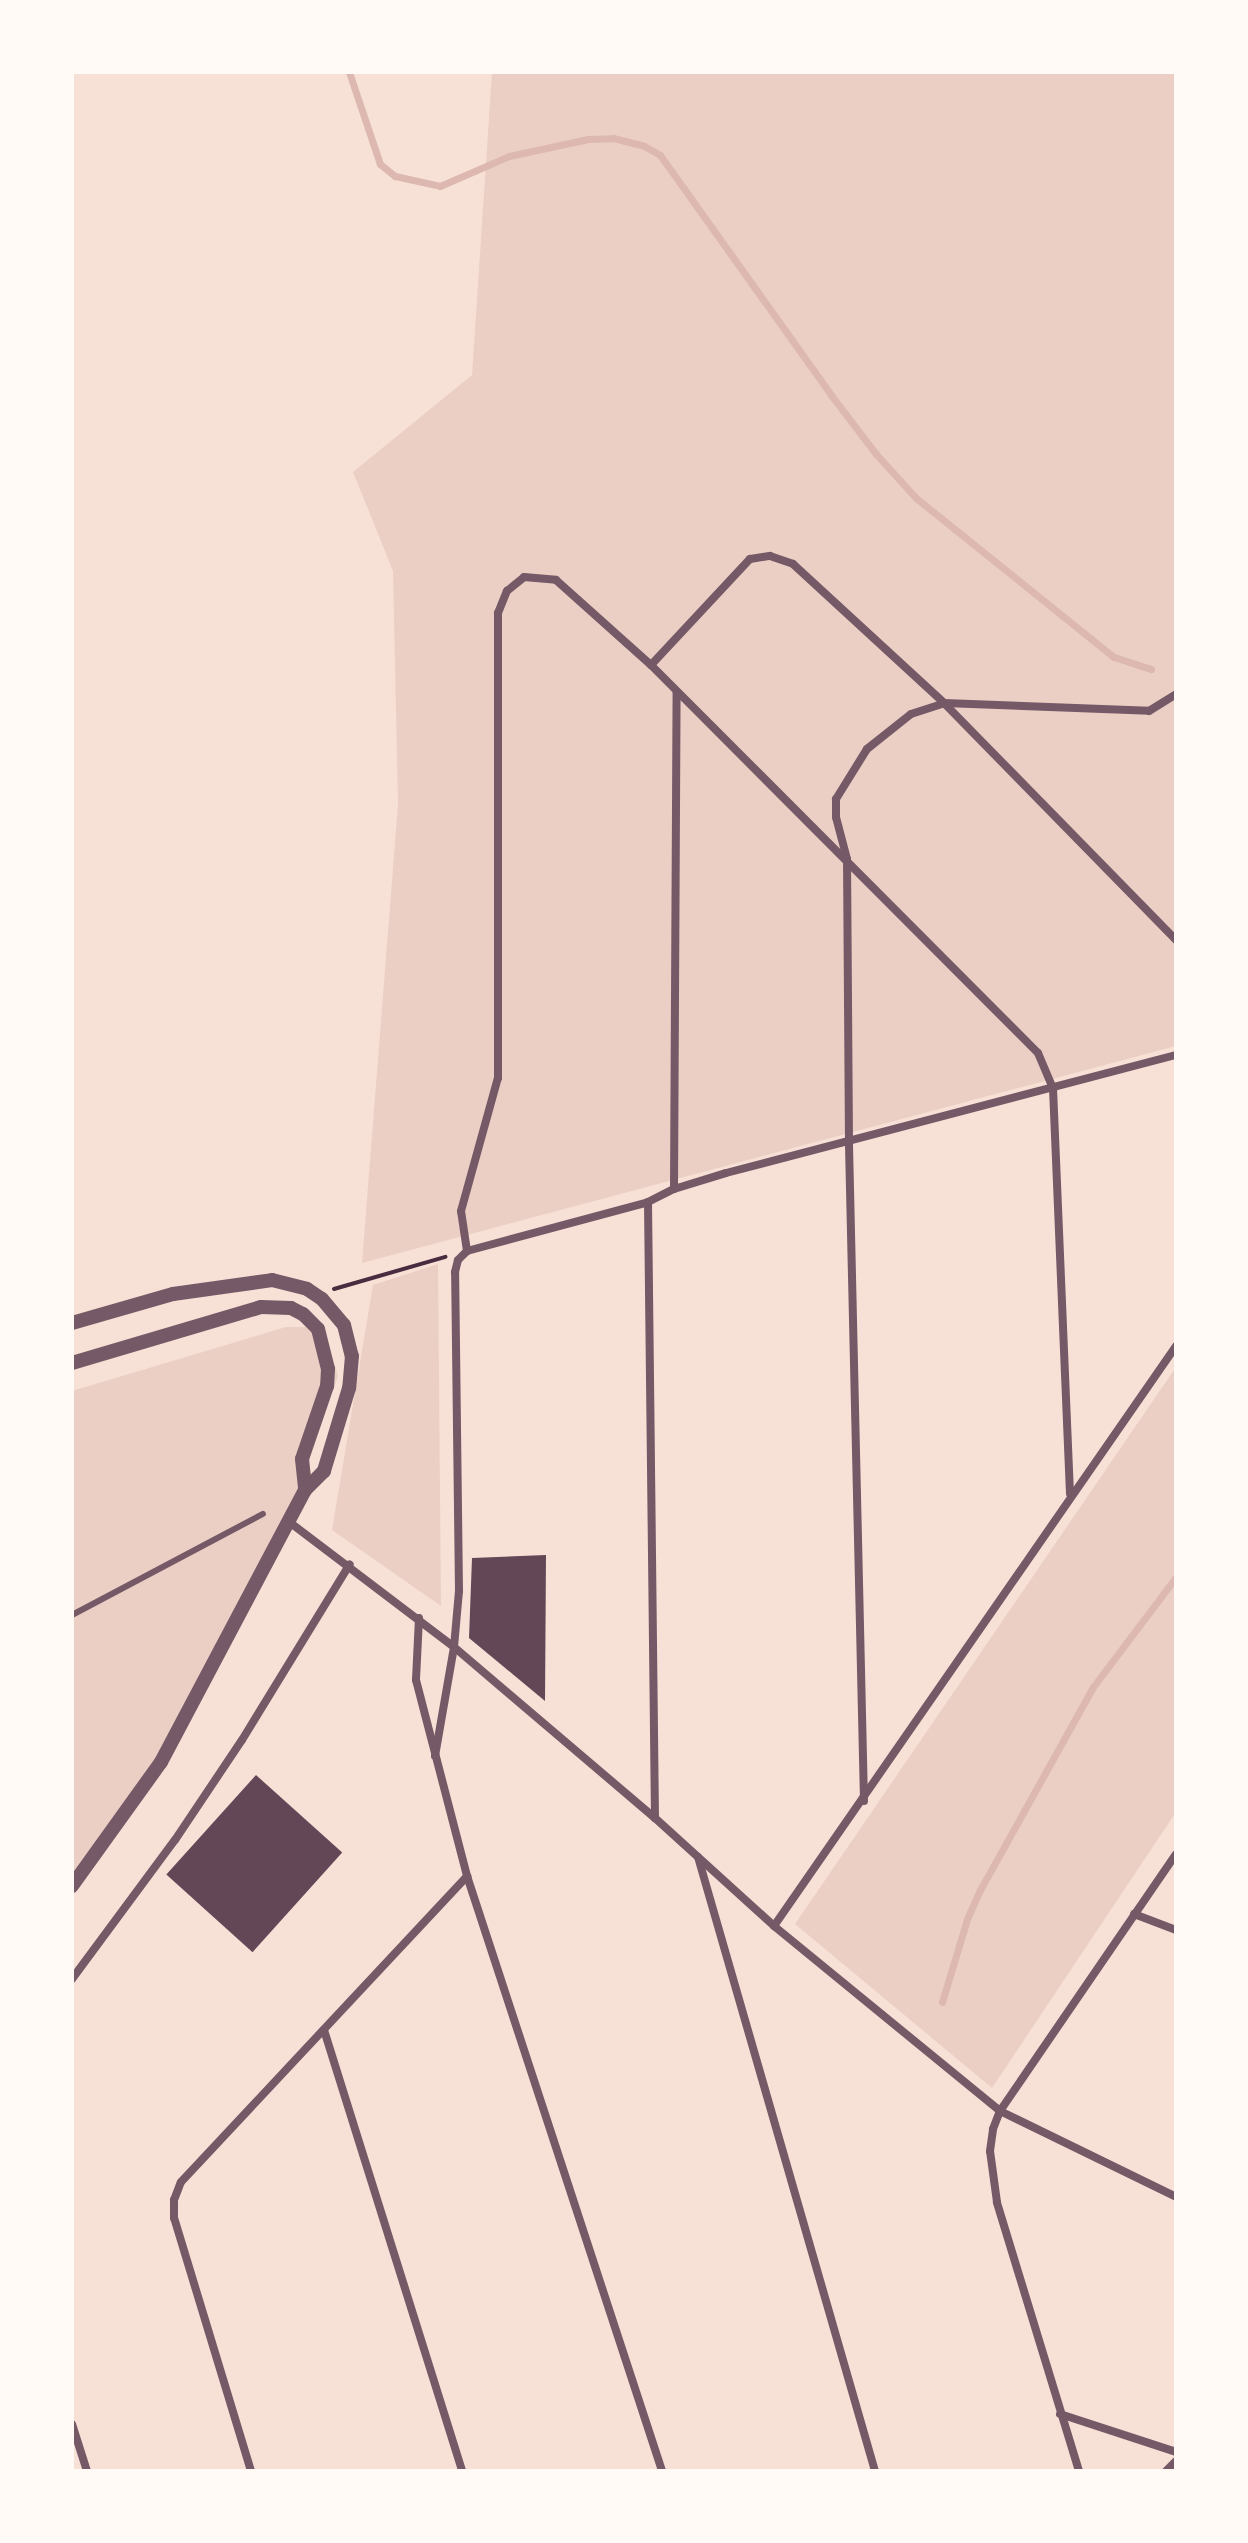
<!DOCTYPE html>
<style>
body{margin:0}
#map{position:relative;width:1248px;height:2543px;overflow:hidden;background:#f7e1d7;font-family:"PT Serif",serif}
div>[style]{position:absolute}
.green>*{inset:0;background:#ebcfc5}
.stream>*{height:7px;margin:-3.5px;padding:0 3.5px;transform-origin:3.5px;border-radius:3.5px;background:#dcb8b0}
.building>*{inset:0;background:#644757;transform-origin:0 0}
.path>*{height:4px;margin:-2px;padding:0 2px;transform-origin:2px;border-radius:2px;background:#4a2c40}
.service>*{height:6px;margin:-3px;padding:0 3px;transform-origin:3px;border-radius:3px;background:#755966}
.minor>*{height:8px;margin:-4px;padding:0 4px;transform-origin:4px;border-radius:4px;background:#755966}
.tertiary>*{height:14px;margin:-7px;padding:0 7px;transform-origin:7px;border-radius:7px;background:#755966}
span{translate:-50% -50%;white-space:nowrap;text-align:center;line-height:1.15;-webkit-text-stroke:6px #fffaf5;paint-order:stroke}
.frame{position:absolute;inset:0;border:74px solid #fffaf5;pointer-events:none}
</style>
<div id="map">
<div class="green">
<i style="clip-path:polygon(492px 72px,1176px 72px,1176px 1046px,362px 1263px,398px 804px,393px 571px,353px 472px,472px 375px)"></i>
<i style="clip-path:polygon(438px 1264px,441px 1606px,332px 1530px,373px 1285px)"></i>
<i style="clip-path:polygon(286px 1327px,306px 1327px,318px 1333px,329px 1346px,338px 1376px,292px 1509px,198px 1700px,72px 1878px,72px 1391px)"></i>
<i style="clip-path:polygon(1176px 1367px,1176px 1812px,992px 2088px,795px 1924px)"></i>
</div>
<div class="stream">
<i style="left:349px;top:72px;width:97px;rotate:71.4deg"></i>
<i style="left:380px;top:164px;width:19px;rotate:39deg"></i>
<i style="left:395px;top:176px;width:46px;rotate:12.5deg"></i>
<i style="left:440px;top:186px;width:75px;rotate:-23.5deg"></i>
<i style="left:509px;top:156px;width:81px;rotate:-12.1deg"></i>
<i style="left:588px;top:139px;width:25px;rotate:-2deg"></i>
<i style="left:613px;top:138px;width:32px;rotate:14deg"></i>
<i style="left:644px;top:146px;width:18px;rotate:29deg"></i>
<i style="left:660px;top:155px;width:295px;rotate:54.5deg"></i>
<i style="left:831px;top:395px;width:74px;rotate:52.7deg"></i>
<i style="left:876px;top:454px;width:59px;rotate:47.7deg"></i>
<i style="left:916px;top:498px;width:254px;rotate:38.8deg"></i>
<i style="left:1114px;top:657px;width:39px;rotate:18deg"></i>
<i style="left:942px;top:2002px;width:87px;rotate:-73.2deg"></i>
<i style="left:967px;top:1919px;width:32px;rotate:-66deg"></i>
<i style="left:980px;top:1890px;width:232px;rotate:-60.9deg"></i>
<i style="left:1093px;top:1687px;width:138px;rotate:-53deg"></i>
</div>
<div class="building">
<i style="clip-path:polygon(546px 1555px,545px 1701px,469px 1638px,472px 1558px)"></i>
<i style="left:256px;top:1775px;width:116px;height:134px;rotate:42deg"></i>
</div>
<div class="path">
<i style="left:334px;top:1289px;width:116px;rotate:-16.1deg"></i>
</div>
<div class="service">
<i style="left:72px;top:1615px;width:216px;rotate:-27.9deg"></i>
</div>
<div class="minor">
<i style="left:651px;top:665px;width:145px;rotate:-47deg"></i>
<i style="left:750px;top:559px;width:20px;rotate:-9deg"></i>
<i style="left:770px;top:556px;width:24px;rotate:19deg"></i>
<i style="left:793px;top:564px;width:205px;rotate:42.6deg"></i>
<i style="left:944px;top:703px;width:332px;rotate:45.6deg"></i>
<i style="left:674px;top:1189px;width:497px;rotate:-89.7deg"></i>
<i style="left:648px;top:1202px;width:616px;rotate:89.35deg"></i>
<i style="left:467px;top:1251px;width:40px;rotate:-98.5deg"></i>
<i style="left:461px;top:1211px;width:138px;rotate:-74.5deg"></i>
<i style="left:498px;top:1078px;width:465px;rotate:-90deg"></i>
<i style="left:498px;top:613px;width:24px;rotate:-68deg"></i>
<i style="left:507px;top:591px;width:22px;rotate:-39deg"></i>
<i style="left:524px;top:577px;width:32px;rotate:5deg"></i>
<i style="left:556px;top:580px;width:127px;rotate:41.8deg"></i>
<i style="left:651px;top:665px;width:548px;rotate:45.07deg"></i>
<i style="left:1038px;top:1053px;width:38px;rotate:67deg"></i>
<i style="left:1053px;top:1088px;width:406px;rotate:87.6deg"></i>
<i style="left:288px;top:1521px;width:208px;rotate:37.2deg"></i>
<i style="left:454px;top:1647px;width:264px;rotate:40.4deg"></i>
<i style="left:655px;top:1818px;width:161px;rotate:42.2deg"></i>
<i style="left:774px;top:1926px;width:292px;rotate:39.3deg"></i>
<i style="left:1000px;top:2111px;width:196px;rotate:26deg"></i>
<i style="left:419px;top:1618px;width:62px;rotate:92.8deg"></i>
<i style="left:416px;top:1680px;width:203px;rotate:75.4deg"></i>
<i style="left:467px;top:1876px;width:626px;rotate:71.85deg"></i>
<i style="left:435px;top:1756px;width:111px;rotate:-80.1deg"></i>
<i style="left:454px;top:1647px;width:56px;rotate:-84.9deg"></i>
<i style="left:459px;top:1591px;width:319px;rotate:-90.7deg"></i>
<i style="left:455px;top:1272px;width:12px;rotate:-76deg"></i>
<i style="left:458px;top:1260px;width:13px;rotate:-45deg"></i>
<i style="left:467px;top:1251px;width:188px;rotate:-15.1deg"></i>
<i style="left:648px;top:1202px;width:29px;rotate:-27deg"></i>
<i style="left:674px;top:1189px;width:54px;rotate:-17.1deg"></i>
<i style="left:726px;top:1173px;width:465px;rotate:-14.7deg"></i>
<i style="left:864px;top:1801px;width:657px;rotate:-91.31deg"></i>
<i style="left:849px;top:1144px;width:285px;rotate:-90.4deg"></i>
<i style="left:847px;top:859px;width:43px;rotate:-104.7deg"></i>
<i style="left:836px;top:817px;width:18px;rotate:-90deg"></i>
<i style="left:836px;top:799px;width:59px;rotate:-58.2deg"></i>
<i style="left:867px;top:749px;width:56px;rotate:-38.5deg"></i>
<i style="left:911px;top:714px;width:35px;rotate:-18deg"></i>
<i style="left:944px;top:703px;width:205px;rotate:2.2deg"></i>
<i style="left:1149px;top:711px;width:32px;rotate:-32deg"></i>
<i style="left:698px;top:1857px;width:639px;rotate:73.92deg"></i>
<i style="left:1134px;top:1914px;width:45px;rotate:20.9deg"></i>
<i style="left:774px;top:1926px;width:706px;rotate:-55.27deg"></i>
<i style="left:72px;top:1979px;width:173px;rotate:-53.5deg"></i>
<i style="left:175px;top:1840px;width:120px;rotate:-56.2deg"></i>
<i style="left:242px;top:1740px;width:206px;rotate:-58.5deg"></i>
<i style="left:324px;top:2030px;width:462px;rotate:72.6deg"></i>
<i style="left:1060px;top:2414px;width:122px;rotate:18.1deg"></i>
<i style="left:72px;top:2424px;width:49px;rotate:72.3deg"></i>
<i style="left:251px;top:2471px;width:264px;rotate:-106.9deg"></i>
<i style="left:174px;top:2218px;width:18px;rotate:-90deg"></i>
<i style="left:174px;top:2200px;width:19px;rotate:-69deg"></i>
<i style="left:181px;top:2182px;width:419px;rotate:-46.9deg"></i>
<i style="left:1079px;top:2471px;width:281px;rotate:-107deg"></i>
<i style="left:997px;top:2202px;width:51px;rotate:-97.8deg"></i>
<i style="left:990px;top:2151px;width:22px;rotate:-82deg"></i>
<i style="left:993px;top:2129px;width:19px;rotate:-69deg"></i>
<i style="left:1000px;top:2111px;width:311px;rotate:-55.6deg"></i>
<i style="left:1166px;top:2471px;width:14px;rotate:-45deg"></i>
</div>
<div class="tertiary">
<i style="left:72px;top:1323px;width:105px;rotate:-16deg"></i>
<i style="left:173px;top:1294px;width:100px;rotate:-8deg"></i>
<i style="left:272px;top:1280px;width:36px;rotate:14deg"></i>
<i style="left:307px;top:1289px;width:18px;rotate:34deg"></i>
<i style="left:322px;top:1299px;width:34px;rotate:50deg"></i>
<i style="left:344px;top:1325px;width:32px;rotate:76deg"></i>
<i style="left:352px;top:1356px;width:32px;rotate:95deg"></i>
<i style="left:349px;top:1388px;width:87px;rotate:106.8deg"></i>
<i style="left:324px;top:1471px;width:27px;rotate:135deg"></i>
<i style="left:305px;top:1490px;width:308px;rotate:117.9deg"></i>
<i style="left:161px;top:1762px;width:153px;rotate:125.7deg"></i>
<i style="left:72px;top:1363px;width:197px;rotate:-16.5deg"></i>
<i style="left:261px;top:1307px;width:30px;rotate:2deg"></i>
<i style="left:291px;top:1308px;width:13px;rotate:27deg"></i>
<i style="left:303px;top:1314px;width:21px;rotate:45deg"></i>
<i style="left:318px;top:1329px;width:41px;rotate:76deg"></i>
<i style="left:328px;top:1369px;width:17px;rotate:93deg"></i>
<i style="left:327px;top:1386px;width:77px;rotate:108.9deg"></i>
<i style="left:302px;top:1459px;width:31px;rotate:84deg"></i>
</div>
<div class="frame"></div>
</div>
